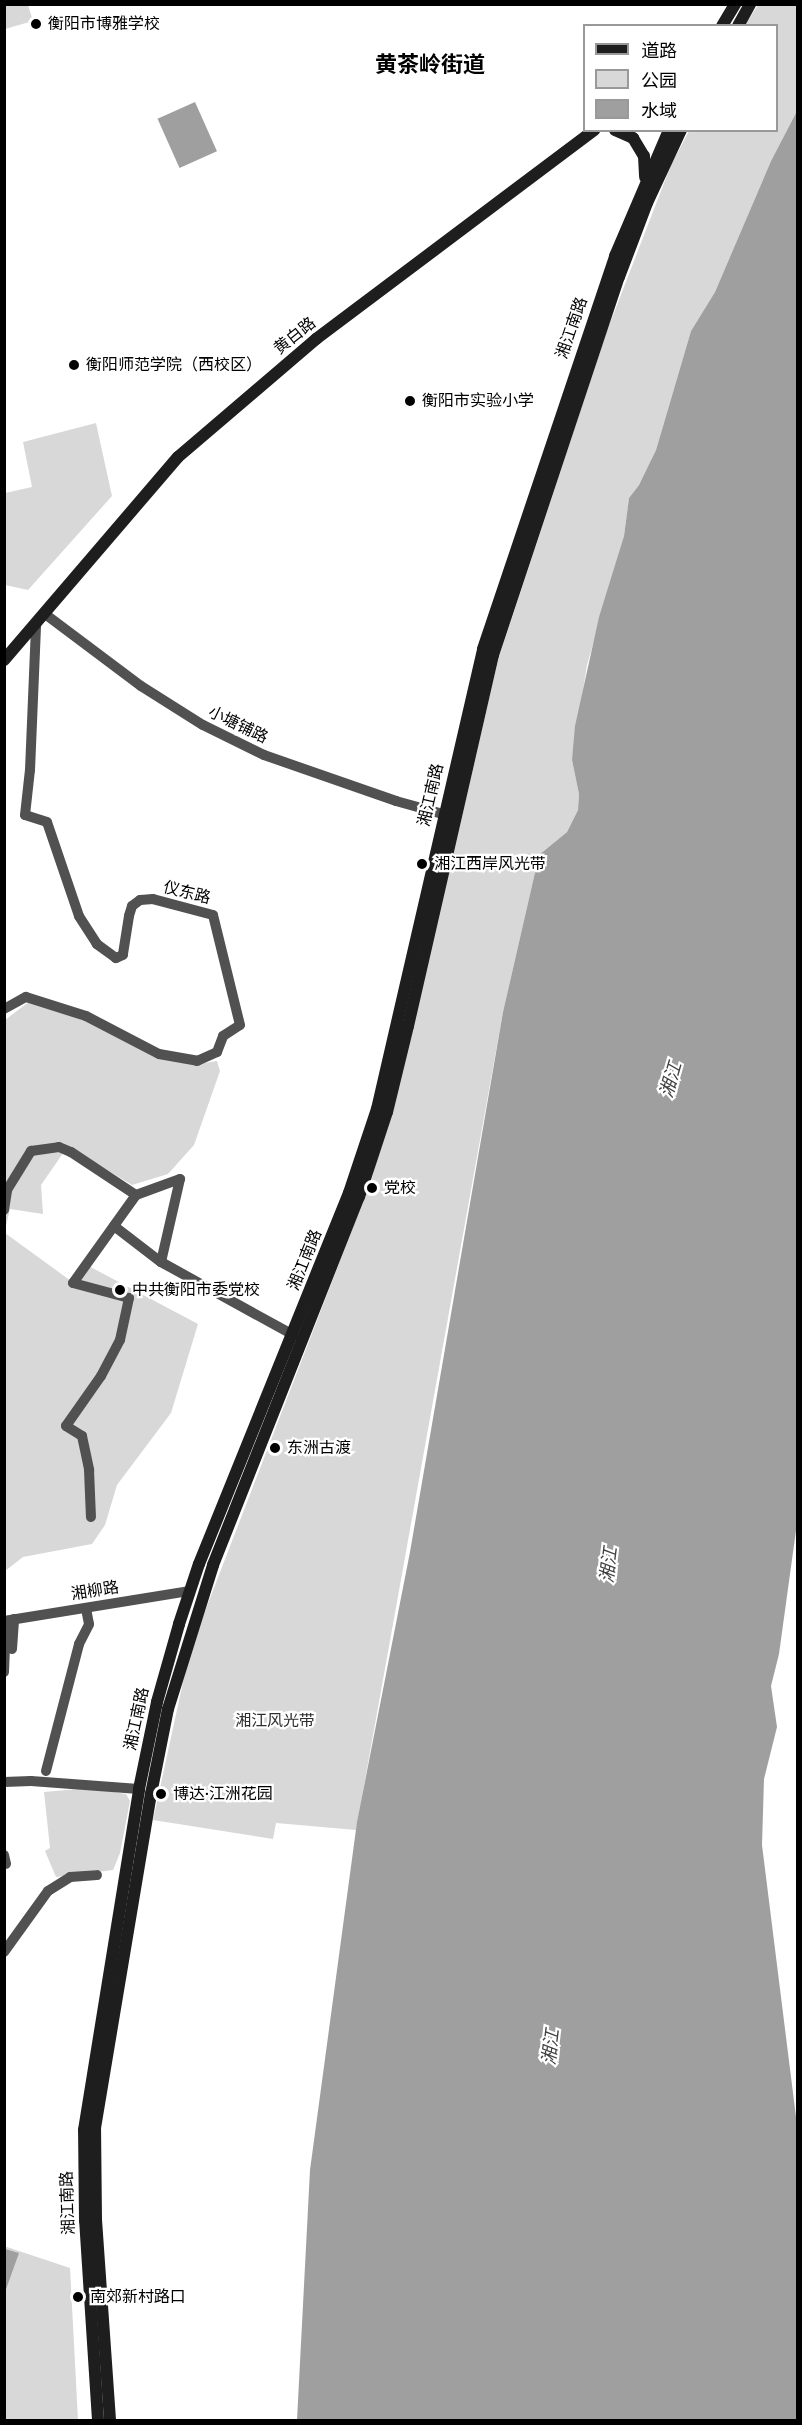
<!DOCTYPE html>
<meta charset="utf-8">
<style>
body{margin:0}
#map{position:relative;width:802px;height:2425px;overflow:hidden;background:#fff;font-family:"Fira Sans","Noto Sans SC",sans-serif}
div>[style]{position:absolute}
.green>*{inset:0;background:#d8d8d8}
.water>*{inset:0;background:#9f9f9f;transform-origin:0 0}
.minor>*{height:10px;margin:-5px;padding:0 5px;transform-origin:5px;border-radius:5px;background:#515151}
.secondary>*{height:12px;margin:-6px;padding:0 6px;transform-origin:6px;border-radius:6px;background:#1e1e1e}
.dots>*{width:16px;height:16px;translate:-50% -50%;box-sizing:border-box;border:3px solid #fff;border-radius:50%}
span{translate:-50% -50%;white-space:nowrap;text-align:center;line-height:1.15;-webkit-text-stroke:4.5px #fff;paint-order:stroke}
.poi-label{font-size:16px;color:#000}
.left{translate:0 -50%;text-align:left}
.street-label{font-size:16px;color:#000}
.park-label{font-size:16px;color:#2f2f2f}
.water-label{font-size:18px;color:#404040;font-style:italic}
.district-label{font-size:22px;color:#000;font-weight:700}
.frame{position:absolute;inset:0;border:6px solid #000;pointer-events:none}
.legend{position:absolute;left:583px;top:24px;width:195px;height:108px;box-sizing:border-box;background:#fff;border:2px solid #999;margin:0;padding:8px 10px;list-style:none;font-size:18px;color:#000}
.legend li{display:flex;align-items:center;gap:12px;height:30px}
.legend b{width:30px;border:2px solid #999}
</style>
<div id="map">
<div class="green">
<i style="clip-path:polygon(5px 4px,28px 5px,33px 21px,5px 29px)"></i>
<i style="clip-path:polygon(758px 5px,797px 5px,797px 111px,771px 161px,715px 292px,691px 331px,656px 450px,639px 485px,629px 498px,624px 536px,587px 665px,572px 760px,579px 794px,578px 810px,567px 832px,539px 855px,503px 1012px,356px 1830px,276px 1823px,273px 1839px,153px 1820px,190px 1650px,372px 1178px,454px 852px,498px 660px,607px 331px,671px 165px,689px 131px,776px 130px,776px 26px,745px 25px)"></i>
<i style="clip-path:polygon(96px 423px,112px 496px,28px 590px,5px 585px,5px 493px,32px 487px,23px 442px)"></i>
<i style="clip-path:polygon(30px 1001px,87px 1020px,194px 1065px,217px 1061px,220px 1071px,194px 1145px,168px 1174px,132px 1185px,68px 1146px,41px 1185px,43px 1214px,10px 1209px,5px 1230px,5px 1020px)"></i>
<i style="clip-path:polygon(5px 1233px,71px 1281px,83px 1263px,198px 1324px,171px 1413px,117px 1485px,105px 1525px,92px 1544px,23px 1557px,5px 1571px)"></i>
<i style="clip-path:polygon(89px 1788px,126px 1794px,130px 1801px,120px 1853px,113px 1870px,56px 1877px,45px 1851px,50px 1848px,44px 1792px)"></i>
<i style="clip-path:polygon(4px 2246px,70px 2268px,78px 2420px,5px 2420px)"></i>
</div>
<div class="water">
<i style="left:195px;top:102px;width:54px;height:41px;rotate:66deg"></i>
<i style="clip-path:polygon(797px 111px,798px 1516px,779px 1654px,771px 1686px,777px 1727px,764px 1779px,762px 1845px,797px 2125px,797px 2420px,297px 2420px,310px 2170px,357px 1822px,410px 1552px,503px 1012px,539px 855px,567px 832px,578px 810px,579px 794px,572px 760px,575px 726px,599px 617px,624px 536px,629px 498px,639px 485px,656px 450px,691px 331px,715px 292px,771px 161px)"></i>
<i style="clip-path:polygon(5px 2249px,19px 2253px,5px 2292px,4px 2249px)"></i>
</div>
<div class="minor">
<i style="left:45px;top:614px;width:120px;rotate:36.9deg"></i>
<i style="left:141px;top:686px;width:73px;rotate:32.2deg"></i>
<i style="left:203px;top:725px;width:68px;rotate:26.2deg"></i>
<i style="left:264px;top:755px;width:140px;rotate:19.2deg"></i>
<i style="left:396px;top:801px;width:49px;rotate:15.5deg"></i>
<i style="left:4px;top:1009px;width:25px;rotate:-29deg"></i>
<i style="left:26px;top:997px;width:63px;rotate:17.6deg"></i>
<i style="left:86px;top:1016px;width:82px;rotate:27.5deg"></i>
<i style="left:159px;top:1054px;width:39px;rotate:10deg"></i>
<i style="left:197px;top:1061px;width:22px;rotate:-24deg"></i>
<i style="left:217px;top:1052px;width:17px;rotate:-69deg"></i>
<i style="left:223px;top:1036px;width:20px;rotate:-33deg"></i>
<i style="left:240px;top:1025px;width:113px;rotate:-103.8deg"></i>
<i style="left:213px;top:915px;width:62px;rotate:-165.1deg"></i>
<i style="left:153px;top:899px;width:13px;rotate:176deg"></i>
<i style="left:140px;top:900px;width:10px;rotate:143deg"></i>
<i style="left:132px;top:906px;width:10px;rotate:107deg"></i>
<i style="left:129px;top:916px;width:39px;rotate:99deg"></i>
<i style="left:123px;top:955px;width:8px;rotate:157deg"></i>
<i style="left:116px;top:958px;width:24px;rotate:-144deg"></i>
<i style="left:97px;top:944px;width:33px;rotate:-123deg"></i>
<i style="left:79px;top:916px;width:99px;rotate:-108.8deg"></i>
<i style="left:47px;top:822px;width:23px;rotate:-162deg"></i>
<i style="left:25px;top:815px;width:45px;rotate:-83.7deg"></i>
<i style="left:30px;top:770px;width:146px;rotate:-87.6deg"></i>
<i style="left:136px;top:1195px;width:47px;rotate:-20deg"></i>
<i style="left:180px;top:1179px;width:85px;rotate:102.9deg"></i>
<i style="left:4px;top:1210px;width:20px;rotate:-81deg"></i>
<i style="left:7px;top:1190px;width:46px;rotate:-58.4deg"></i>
<i style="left:31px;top:1151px;width:28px;rotate:-8deg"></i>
<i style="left:59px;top:1147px;width:13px;rotate:23deg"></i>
<i style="left:71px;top:1152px;width:78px;rotate:33.5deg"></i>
<i style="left:136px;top:1195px;width:108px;rotate:125.6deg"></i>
<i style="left:114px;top:1226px;width:59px;rotate:37.5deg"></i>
<i style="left:161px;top:1262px;width:151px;rotate:28.9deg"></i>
<i style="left:73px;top:1283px;width:58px;rotate:15deg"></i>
<i style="left:129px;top:1298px;width:43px;rotate:102.1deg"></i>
<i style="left:120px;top:1340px;width:41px;rotate:117.8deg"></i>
<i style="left:101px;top:1376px;width:61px;rotate:125deg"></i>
<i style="left:66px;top:1426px;width:19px;rotate:32deg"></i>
<i style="left:82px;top:1436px;width:35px;rotate:78deg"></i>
<i style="left:89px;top:1470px;width:47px;rotate:87.6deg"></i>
<i style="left:4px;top:1621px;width:187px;rotate:-9.2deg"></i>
<i style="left:12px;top:1649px;width:30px;rotate:-86deg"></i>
<i style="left:4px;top:1672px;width:51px;rotate:-87.8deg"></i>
<i style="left:46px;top:1771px;width:131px;rotate:-75.4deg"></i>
<i style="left:79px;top:1644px;width:22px;rotate:-63deg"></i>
<i style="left:89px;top:1624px;width:16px;rotate:-101deg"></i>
<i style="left:4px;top:1782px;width:27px;rotate:-2deg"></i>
<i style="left:31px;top:1781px;width:108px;rotate:4.2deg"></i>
<i style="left:4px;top:1855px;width:9px;rotate:77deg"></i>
<i style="left:4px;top:1952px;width:75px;rotate:-54.2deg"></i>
<i style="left:48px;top:1891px;width:26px;rotate:-32deg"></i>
<i style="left:70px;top:1877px;width:27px;rotate:-4deg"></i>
</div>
<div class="secondary">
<i style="left:722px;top:26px;width:26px;rotate:-59deg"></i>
<i style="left:738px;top:26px;width:25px;rotate:-61deg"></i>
<i style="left:615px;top:130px;width:20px;rotate:24deg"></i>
<i style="left:633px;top:138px;width:21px;rotate:59deg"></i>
<i style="left:644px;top:156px;width:21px;rotate:87deg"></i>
<i style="left:4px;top:660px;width:267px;rotate:-49.4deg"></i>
<i style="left:178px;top:457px;width:182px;rotate:-40.5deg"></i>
<i style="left:316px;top:339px;width:348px;rotate:-36.9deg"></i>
<i style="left:98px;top:2420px;width:199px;rotate:-93.7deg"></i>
<i style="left:85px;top:2221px;width:91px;rotate:-90.6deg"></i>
<i style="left:84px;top:2130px;width:345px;rotate:-80.8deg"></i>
<i style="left:139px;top:1789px;width:89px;rotate:-78.3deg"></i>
<i style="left:157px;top:1702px;width:81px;rotate:-74.2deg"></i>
<i style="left:179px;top:1624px;width:63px;rotate:-71.6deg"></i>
<i style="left:199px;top:1564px;width:400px;rotate:-68deg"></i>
<i style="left:349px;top:1193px;width:89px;rotate:-71.6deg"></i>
<i style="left:377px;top:1109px;width:472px;rotate:-77deg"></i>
<i style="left:483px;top:649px;width:415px;rotate:-71.4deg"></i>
<i style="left:615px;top:256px;width:137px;rotate:-66.8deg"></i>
<i style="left:110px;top:2420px;width:200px;rotate:-94deg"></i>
<i style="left:96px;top:2220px;width:92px;rotate:-90.6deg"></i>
<i style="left:95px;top:2128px;width:339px;rotate:-80.5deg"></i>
<i style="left:151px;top:1794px;width:87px;rotate:-78.7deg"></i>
<i style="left:168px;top:1709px;width:151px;rotate:-72.6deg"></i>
<i style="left:213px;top:1565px;width:396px;rotate:-68.4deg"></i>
<i style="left:359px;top:1197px;width:89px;rotate:-71.8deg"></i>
<i style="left:387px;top:1112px;width:89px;rotate:-76.3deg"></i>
<i style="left:408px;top:1026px;width:381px;rotate:-77.1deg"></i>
<i style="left:493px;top:655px;width:398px;rotate:-71.6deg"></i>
<i style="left:619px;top:277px;width:79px;rotate:-69.3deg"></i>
<i style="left:647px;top:203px;width:81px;rotate:-65deg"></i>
</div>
<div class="dots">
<i style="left:36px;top:24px;background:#000"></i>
<i style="left:74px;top:365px;background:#000"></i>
<i style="left:410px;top:401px;background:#000"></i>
<i style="left:422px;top:864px;background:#000"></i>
<i style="left:372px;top:1188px;background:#000"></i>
<i style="left:120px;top:1290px;background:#000"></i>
<i style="left:275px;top:1448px;background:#000"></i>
<i style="left:161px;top:1794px;background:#000"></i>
<i style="left:78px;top:2297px;background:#000"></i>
</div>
<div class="poi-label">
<span class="left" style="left:48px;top:24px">衡阳市博雅学校</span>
<span class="left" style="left:86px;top:365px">衡阳师范学院（西校区）</span>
<span class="left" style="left:422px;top:401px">衡阳市实验小学</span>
<span class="left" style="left:434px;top:864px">湘江西岸风光带</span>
<span class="left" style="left:384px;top:1188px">党校</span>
<span class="left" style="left:132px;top:1290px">中共衡阳市委党校</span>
<span class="left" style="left:287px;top:1448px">东洲古渡</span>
<span class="left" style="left:173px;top:1794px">博达·江洲花园</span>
<span class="left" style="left:90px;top:2297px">南郊新村路口</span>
</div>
<div class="street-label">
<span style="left:572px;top:328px;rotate:-71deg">湘江南路</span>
<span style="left:295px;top:336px;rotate:-39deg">黄白路</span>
<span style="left:238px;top:725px;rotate:26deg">小塘铺路</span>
<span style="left:431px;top:795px;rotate:-77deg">湘江南路</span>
<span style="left:187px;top:893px;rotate:14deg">仪东路</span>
<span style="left:305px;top:1260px;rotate:-68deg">湘江南路</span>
<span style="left:95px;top:1591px;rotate:-9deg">湘柳路</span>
<span style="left:137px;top:1719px;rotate:-78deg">湘江南路</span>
<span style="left:68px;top:2203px;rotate:-92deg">湘江南路</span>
</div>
<div class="park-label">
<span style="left:275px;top:1721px">湘江风光带</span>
</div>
<div class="water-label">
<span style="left:671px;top:1080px;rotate:-74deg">湘江</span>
<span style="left:609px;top:1565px;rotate:-83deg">湘江</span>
<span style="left:551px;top:2047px;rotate:-83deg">湘江</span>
</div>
<div class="district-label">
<span style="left:430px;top:65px">黄茶岭街道</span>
</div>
<div class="frame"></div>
<ul class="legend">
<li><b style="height:8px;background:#1e1e1e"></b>道路</li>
<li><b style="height:16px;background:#d8d8d8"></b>公园</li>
<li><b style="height:16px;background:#9f9f9f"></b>水域</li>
</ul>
</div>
